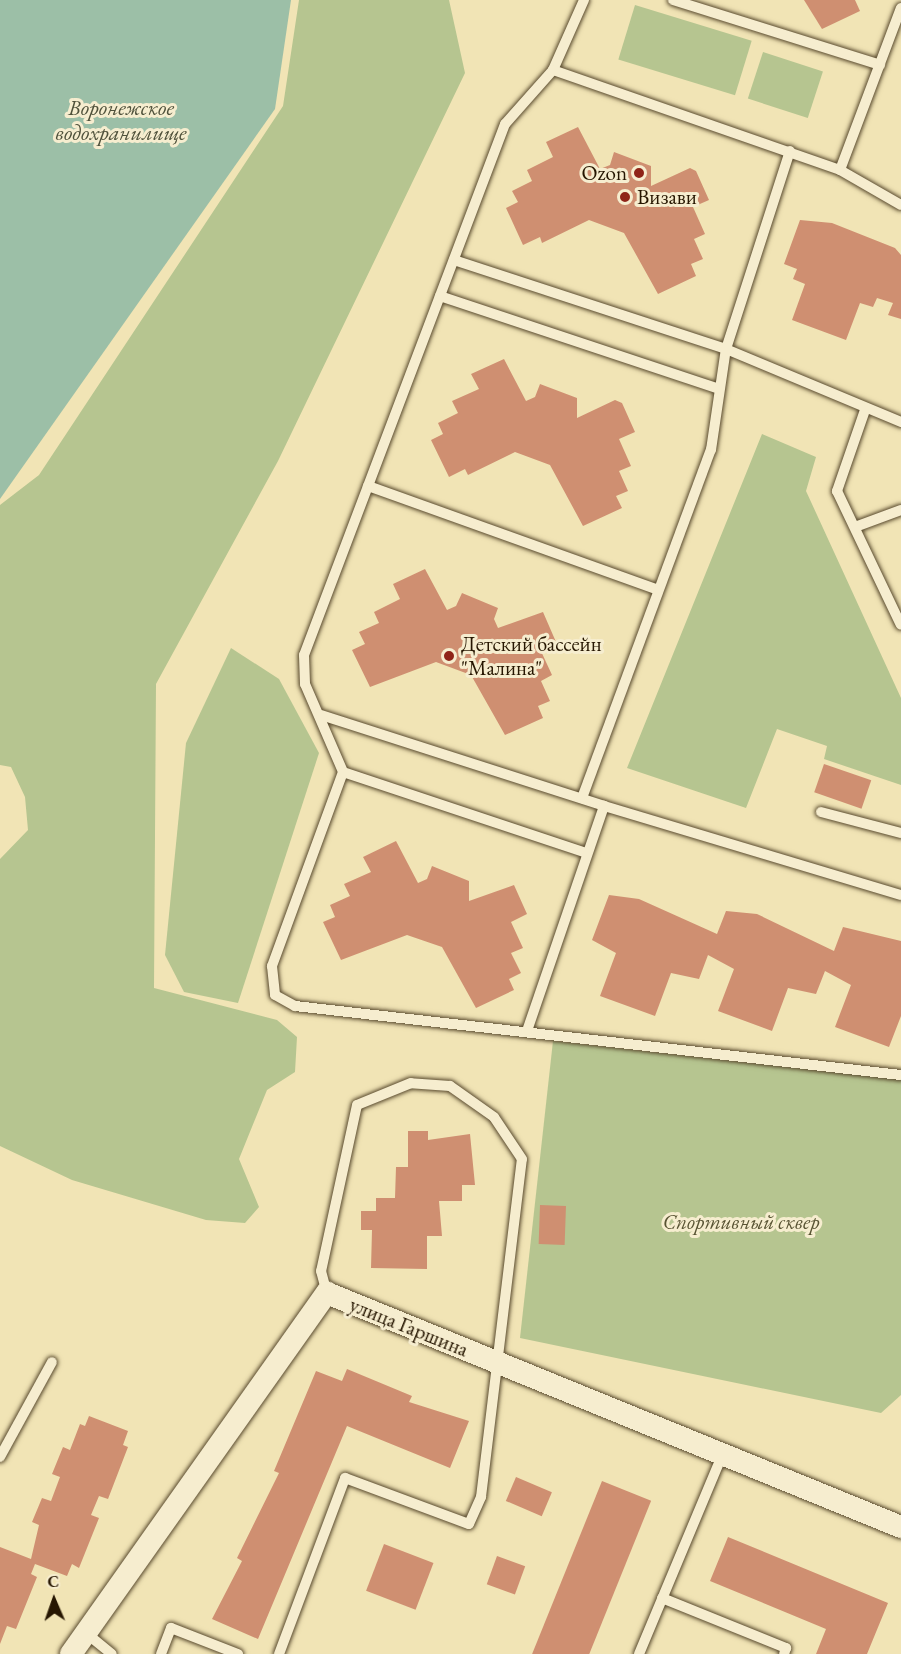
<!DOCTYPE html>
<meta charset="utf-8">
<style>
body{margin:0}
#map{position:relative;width:901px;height:1654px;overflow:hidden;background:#f1e4b5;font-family:"EB Garamond",serif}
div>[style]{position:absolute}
.green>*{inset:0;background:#b6c590;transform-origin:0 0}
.water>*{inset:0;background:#9cbfa7}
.building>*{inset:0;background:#cf8f71;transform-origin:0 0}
.roads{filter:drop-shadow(0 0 2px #594a2e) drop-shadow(0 0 2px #594a2e)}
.service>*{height:10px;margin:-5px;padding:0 5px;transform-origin:5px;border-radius:5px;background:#f6edcf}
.minor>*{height:22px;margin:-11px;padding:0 11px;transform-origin:11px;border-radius:11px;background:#f6edcf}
.dots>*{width:16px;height:16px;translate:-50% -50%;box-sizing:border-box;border:3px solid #f6edcf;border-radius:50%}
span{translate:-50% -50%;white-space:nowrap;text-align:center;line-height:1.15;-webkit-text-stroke:6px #f6edcf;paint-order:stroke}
.poi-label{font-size:21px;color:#261601}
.right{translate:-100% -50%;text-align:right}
.left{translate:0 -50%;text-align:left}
.park-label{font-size:21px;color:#585333;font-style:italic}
.street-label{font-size:21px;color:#261601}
.water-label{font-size:22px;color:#4f513b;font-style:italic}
.north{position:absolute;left:24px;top:1570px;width:60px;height:60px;-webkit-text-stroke:4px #f6edcf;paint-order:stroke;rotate:358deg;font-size:16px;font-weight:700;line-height:24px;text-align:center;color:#261601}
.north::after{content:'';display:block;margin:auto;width:21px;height:27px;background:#261601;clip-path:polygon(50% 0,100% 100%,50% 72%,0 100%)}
</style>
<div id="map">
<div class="green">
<i style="clip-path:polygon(299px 0,449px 0,465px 73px,278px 461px,156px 684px,154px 988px,277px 1020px,297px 1037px,295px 1072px,267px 1090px,239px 1159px,259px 1207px,245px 1223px,206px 1220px,72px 1180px,0 1146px,0 859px,28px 830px,25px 797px,11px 767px,0 765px,0 505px,39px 475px,283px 106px)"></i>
<i style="left:635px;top:5px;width:122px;height:57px;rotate:17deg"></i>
<i style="left:763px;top:52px;width:63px;height:49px;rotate:18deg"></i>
<i style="clip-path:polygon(762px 434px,816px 457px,806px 491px,901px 698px,901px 785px,824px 759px,827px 746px,777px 729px,746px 808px,627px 768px)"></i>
<i style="clip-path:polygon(231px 648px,279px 679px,319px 753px,238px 1003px,184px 992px,165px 955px,186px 743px)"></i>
<i style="clip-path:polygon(553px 1041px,901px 1080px,901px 1395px,881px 1413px,520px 1338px)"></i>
</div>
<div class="water">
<i style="clip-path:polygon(0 0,291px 0,275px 109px,0 499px)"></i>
</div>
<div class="building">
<i style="clip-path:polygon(804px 0,855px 0,860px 11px,822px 29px)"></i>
<i style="clip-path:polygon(578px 127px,600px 169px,610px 165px,614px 152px,651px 166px,651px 186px,690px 168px,696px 171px,709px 200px,693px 207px,705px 234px,694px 239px,703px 259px,691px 264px,696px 276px,658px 294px,624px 233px,589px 220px,542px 243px,540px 237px,523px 245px,506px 208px,518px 202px,512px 191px,532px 181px,527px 170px,553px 157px,546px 142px)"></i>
<i style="clip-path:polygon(800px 220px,832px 223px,895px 248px,901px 255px,901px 319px,888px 315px,893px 303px,877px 298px,873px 307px,860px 303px,846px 340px,792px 320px,805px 284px,793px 279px,797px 269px,784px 264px)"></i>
<i style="clip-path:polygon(504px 359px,526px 401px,535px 397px,540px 384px,577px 398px,577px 418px,615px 400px,622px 403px,635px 432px,619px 439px,631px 466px,619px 471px,628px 491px,616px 496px,622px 508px,583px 526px,550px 465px,515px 452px,468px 475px,465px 469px,449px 477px,431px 440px,443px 434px,438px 423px,458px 413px,452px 401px,479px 389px,471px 374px)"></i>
<i style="clip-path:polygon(425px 569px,447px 610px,456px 606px,462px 593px,498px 608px,494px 619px,498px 628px,543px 612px,556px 642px,540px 649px,552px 675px,541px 681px,550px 701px,538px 706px,543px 718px,505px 735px,471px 675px,436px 662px,370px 687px,352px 650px,365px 644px,359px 632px,379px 623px,374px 612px,400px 599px,393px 584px)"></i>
<i style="left:824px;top:764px;width:50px;height:30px;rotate:19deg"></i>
<i style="clip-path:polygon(396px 841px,418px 883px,427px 879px,432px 866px,469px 881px,469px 901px,514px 885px,527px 914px,511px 922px,523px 948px,511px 953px,521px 973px,509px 979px,514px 990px,476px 1008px,442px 947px,407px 935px,341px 960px,323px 922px,335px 917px,330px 905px,350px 896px,344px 884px,371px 872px,363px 857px)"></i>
<i style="clip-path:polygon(609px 895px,639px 899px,717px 934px,726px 911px,757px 914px,834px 951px,843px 927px,901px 941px,901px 1016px,889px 1047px,835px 1027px,851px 985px,825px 971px,816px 994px,788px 988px,772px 1031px,718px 1011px,734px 969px,708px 955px,699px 979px,671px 973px,655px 1016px,600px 996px,616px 953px,592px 940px)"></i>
<i style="clip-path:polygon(408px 1131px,428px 1131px,428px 1140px,470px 1134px,475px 1185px,462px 1185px,462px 1201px,439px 1201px,442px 1236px,427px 1236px,427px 1269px,371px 1268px,372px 1230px,361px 1230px,361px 1211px,376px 1211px,376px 1198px,395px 1198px,396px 1167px,408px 1167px)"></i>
<i style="left:540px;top:1205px;width:26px;height:39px;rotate:2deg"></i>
<i style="clip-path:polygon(347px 1369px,412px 1396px,409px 1402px,469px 1421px,450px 1468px,347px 1426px,258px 1639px,212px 1619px,242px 1561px,237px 1558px,279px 1473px,274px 1471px,316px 1371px,342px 1381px)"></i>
<i style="clip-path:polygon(89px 1416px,128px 1431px,123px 1445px,128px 1447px,108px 1499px,99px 1496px,91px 1515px,99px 1518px,79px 1568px,72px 1564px,67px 1576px,35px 1564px,31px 1574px,37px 1577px,16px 1629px,7px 1626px,0 1644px,0 1547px,31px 1559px,39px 1525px,32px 1522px,42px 1498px,51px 1501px,60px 1477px,52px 1474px,63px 1447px,70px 1450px,80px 1424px,85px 1426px)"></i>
<i style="left:516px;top:1477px;width:39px;height:26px;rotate:23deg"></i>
<i style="left:602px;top:1481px;width:53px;height:187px;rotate:22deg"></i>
<i style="clip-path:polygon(728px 1537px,888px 1603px,867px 1654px,816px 1654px,826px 1629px,710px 1581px)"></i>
<i style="left:384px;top:1544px;width:53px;height:50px;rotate:21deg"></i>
<i style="left:497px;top:1556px;width:30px;height:30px;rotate:20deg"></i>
</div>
<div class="roads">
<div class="service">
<i style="left:584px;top:0;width:77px;rotate:113.9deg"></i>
<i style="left:553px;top:70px;width:72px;rotate:131.6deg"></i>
<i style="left:505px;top:124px;width:568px;rotate:110.73deg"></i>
<i style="left:304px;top:655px;width:29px;rotate:88deg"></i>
<i style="left:305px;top:684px;width:96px;rotate:66.6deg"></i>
<i style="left:343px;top:772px;width:207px;rotate:110.1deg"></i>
<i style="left:272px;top:966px;width:29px;rotate:84deg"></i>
<i style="left:275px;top:995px;width:23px;rotate:29deg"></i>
<i style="left:295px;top:1006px;width:610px;rotate:6.5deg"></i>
<i style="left:673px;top:0;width:217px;rotate:17.4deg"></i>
<i style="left:553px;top:70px;width:304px;rotate:19.2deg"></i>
<i style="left:840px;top:170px;width:70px;rotate:29.8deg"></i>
<i style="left:840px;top:170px;width:173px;rotate:-69.4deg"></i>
<i style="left:454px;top:260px;width:286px;rotate:18.1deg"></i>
<i style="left:726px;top:349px;width:190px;rotate:22.6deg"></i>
<i style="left:440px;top:296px;width:291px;rotate:18.4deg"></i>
<i style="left:865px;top:410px;width:86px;rotate:109.1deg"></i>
<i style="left:837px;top:491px;width:148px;rotate:64.5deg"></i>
<i style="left:368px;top:486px;width:308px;rotate:19.7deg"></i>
<i style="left:855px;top:527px;width:49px;rotate:-20.3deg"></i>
<i style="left:321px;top:715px;width:297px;rotate:17.8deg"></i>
<i style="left:343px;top:772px;width:257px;rotate:18.4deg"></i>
<i style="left:582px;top:798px;width:371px;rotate:-69.7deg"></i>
<i style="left:711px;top:450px;width:102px;rotate:-81.6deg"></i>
<i style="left:726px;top:349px;width:208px;rotate:-72.1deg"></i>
<i style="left:821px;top:812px;width:83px;rotate:14.7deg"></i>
<i style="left:527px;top:1031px;width:238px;rotate:-71.1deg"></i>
<i style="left:604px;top:806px;width:310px;rotate:16.7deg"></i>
<i style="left:0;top:1457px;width:108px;rotate:-61.3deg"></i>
<i style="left:662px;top:1598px;width:134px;rotate:22deg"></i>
<i style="left:786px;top:1648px;width:6px;rotate:108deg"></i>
<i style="left:86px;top:1633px;width:33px;rotate:39deg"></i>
<i style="left:161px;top:1654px;width:28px;rotate:-69deg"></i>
<i style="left:171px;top:1628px;width:72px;rotate:21.2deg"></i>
<i style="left:279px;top:1654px;width:188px;rotate:-69.4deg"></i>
<i style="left:345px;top:1478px;width:132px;rotate:20.4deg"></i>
<i style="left:469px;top:1524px;width:30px;rotate:-66deg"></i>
<i style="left:481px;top:1497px;width:340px;rotate:-83.1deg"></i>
<i style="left:522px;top:1159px;width:50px;rotate:-123.7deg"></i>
<i style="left:494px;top:1117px;width:54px;rotate:-144.8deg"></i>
<i style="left:450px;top:1086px;width:39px;rotate:-176deg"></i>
<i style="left:411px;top:1083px;width:58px;rotate:157.8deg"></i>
<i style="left:357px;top:1105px;width:170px;rotate:102.2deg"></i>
<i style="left:321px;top:1271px;width:23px;rotate:75deg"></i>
<i style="left:639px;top:1654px;width:215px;rotate:-67.3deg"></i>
</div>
<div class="minor">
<i style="left:71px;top:1654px;width:443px;rotate:-54.7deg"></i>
<i style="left:327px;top:1293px;width:620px;rotate:22.18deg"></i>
</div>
</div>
<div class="dots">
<i style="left:639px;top:173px;background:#8f2418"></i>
<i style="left:625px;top:197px;background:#8f2418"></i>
<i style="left:449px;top:656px;background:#8f2418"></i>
</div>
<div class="poi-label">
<span class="right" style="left:627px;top:173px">Ozon</span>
<span class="left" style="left:637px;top:197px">Визави</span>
<span class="left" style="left:461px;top:656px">Детский бассейн<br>"Малина"</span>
</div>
<div class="park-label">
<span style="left:741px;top:1222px">Спортивный сквер</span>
</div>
<div class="street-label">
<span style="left:409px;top:1327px;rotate:22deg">улица Гаршина</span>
</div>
<div class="water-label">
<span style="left:121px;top:120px">Воронежское<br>водохранилище</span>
</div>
<div class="north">С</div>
</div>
